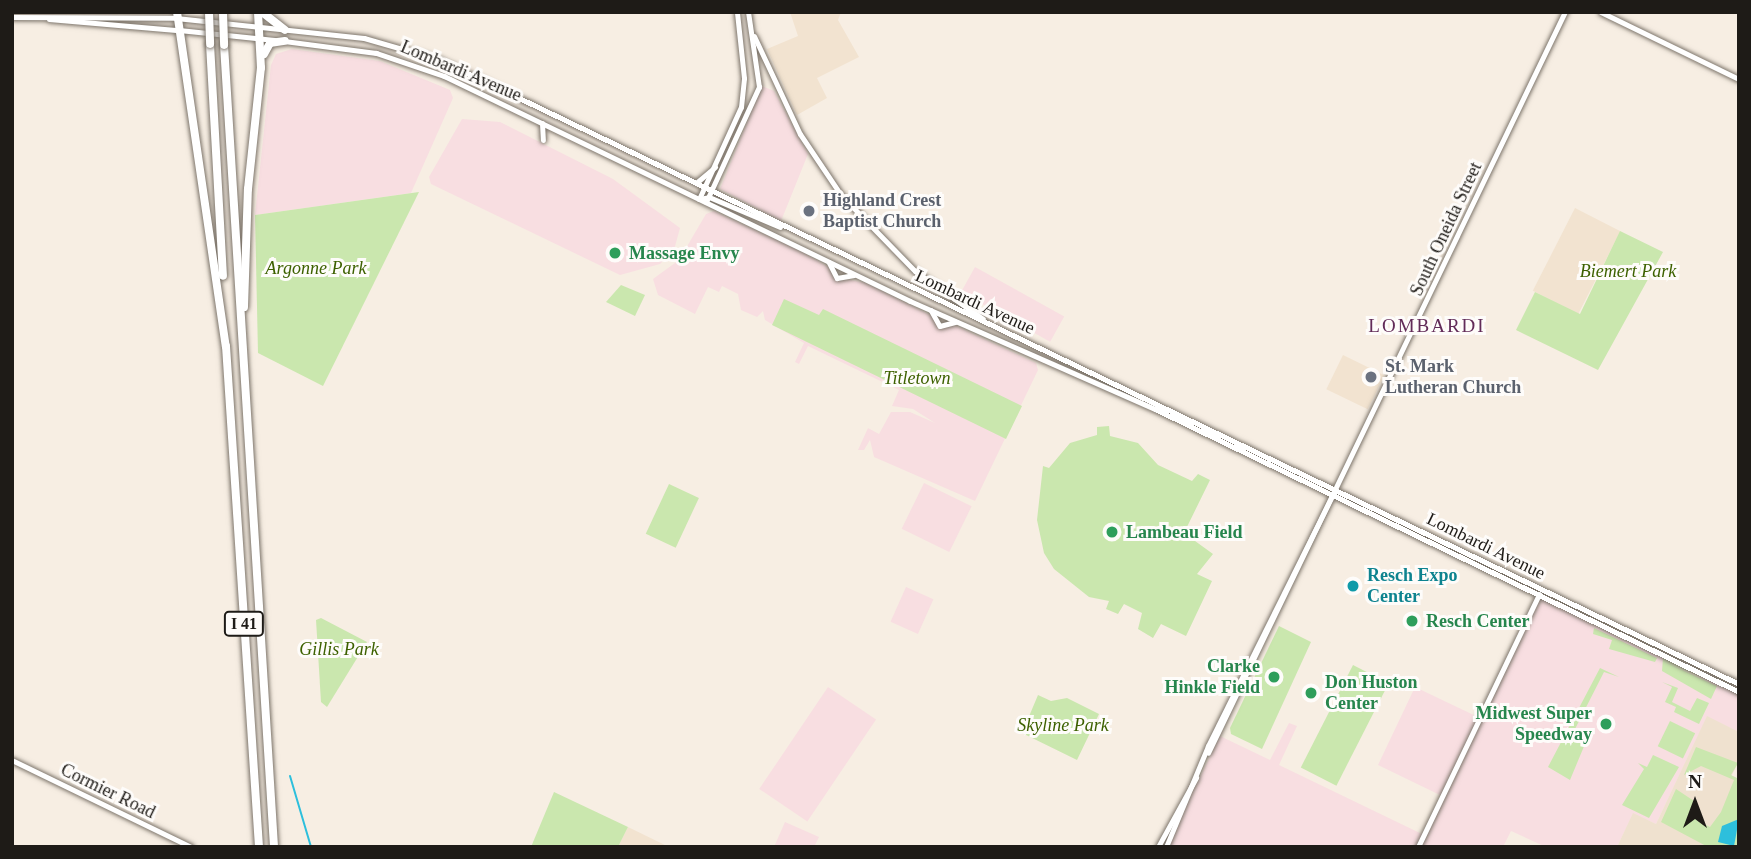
<!DOCTYPE html>
<style>
body{margin:0}
#map{position:relative;width:1751px;height:859px;overflow:hidden;background:#f7eee3;font-family:"Times New Roman",serif}
div>[style]{position:absolute}
.commercial>*{inset:0;background:#f8dee1;transform-origin:0 0}
.built>*{inset:0;background:#efe1cf}
.education>*{inset:0;background:#f2e3d0;transform-origin:0 0}
.green>*{inset:0;background:#cae7ae;transform-origin:0 0}
.water>*{inset:0;background:#2dbfdc}
.stream>*{height:2px;margin:-1px;padding:0 1px;transform-origin:1px;border-radius:1px;background:#2dbfdc}
.roads{filter:drop-shadow(0 0 2px #7d756b) drop-shadow(0 0 2px #7d756b)}
.tertiary>*{height:4.5px;margin:-2.25px;padding:0 2.25px;transform-origin:2.25px;border-radius:2.25px;background:#fff}
.secondary>*{height:5px;margin:-2.5px;padding:0 2.5px;transform-origin:2.5px;border-radius:2.5px;background:#fff}
.motorway>*{height:8px;margin:-4px;padding:0 4px;transform-origin:4px;border-radius:4px;background:#fff}
.bridges{filter:drop-shadow(0 0 2px #7d756b) drop-shadow(0 0 2px #7d756b)}
.motorway-bridge>*{height:8px;margin:-4px;padding:0 4px;transform-origin:4px;border-radius:4px;background:#fff}
.dots>*{width:19px;height:19px;translate:-50% -50%;box-sizing:border-box;border:4px solid #fefcfa;border-radius:50%}
span{translate:-50% -50%;white-space:nowrap;text-align:center;line-height:1.15;-webkit-text-stroke:6px #fefcfa;paint-order:stroke}
.shield-label span{padding:2px 5px;background:#fefcfa;border:2px solid;border-radius:5px;-webkit-text-stroke-width:0}
.shield-label{font-size:16px;color:#1e1b17;font-weight:700}
.street-label{font-size:18px;color:#1e1b17}
.worship-label{font-size:18px;color:#5b616d;font-weight:700}
.left{translate:0 -50%;text-align:left}
.leisure-label{font-size:18px;color:#27864d;font-weight:700}
.right{translate:-100% -50%;text-align:right}
.park-label{font-size:18px;color:#3d6100;font-style:italic}
.culture-label{font-size:18px;color:#0d838f;font-weight:700}
.neighbourhood-label{font-size:19px;color:#622b58;letter-spacing:2px}
.frame{position:absolute;inset:0;border:14px solid #1e1b17;pointer-events:none}
.north{position:absolute;left:1660px;top:768px;width:70px;height:70px;-webkit-text-stroke:5px #fefcfa;paint-order:stroke;rotate:0deg;font-size:19px;font-weight:700;line-height:28px;text-align:center;color:#1e1b17}
.north::after{content:'';display:block;margin:auto;width:24px;height:32px;background:#1e1b17;clip-path:polygon(50% 0,100% 100%,50% 72%,0 100%)}
</style>
<div id="map">
<div class="commercial">
<i style="clip-path:polygon(292px 49px,380px 61px,450px 90px,453px 98px,411px 193px,255px 215px,271px 65px,276px 54px)"></i>
<i style="clip-path:polygon(762px 86px,774px 91px,808px 154px,781px 221px,720px 189px)"></i>
<i style="clip-path:polygon(462px 119px,500px 122px,613px 179px,680px 228px,674px 250px,660px 264px,620px 275px,431px 184px,429px 177px)"></i>
<i style="clip-path:polygon(714px 211px,798px 250px,832px 269px,835px 277px,866px 283px,932px 316px,942px 328px,952px 324px,1036px 363px,1038px 370px,975px 501px,874px 457px,870px 440px,864px 450px,858px 450px,868px 428px,879px 434px,891px 412px,910px 412px,935px 423px,913px 409px,892px 406px,899px 390px,808px 346px,799px 364px,795px 362px,804px 343px,765px 320px,763px 311px,757px 317px,741px 310px,738px 294px,722px 286px,719px 292px,708px 287px,695px 314px,658px 295px,653px 279px,679px 260px,706px 214px)"></i>
<i style="left:975px;top:267px;width:102px;height:29px;rotate:29deg"></i>
<i style="left:924px;top:483px;width:53px;height:51px;rotate:26deg"></i>
<i style="left:906px;top:587px;width:30px;height:38px;rotate:24deg"></i>
<i style="clip-path:polygon(1539px 595px,1739px 692px,1739px 732px,1707px 717px,1656px 824px,1633px 814px,1617px 847px,1546px 847px,1511px 831px,1503px 847px,1166px 847px,1220px 736px,1270px 760px,1289px 723px,1297px 726px,1279px 765px,1424px 835px,1442px 796px,1378px 765px,1415px 687px,1480px 718px)"></i>
<i style="left:828px;top:687px;width:58px;height:123px;rotate:34deg"></i>
<i style="clip-path:polygon(785px 822px,819px 837px,814px 847px,774px 847px)"></i>
</div>
<div class="built">
<i style="clip-path:polygon(1707px 716px,1739px 732px,1739px 761px,1731px 777px,1739px 781px,1739px 847px,1617px 847px,1633px 813px,1656px 824px)"></i>
</div>
<div class="education">
<i style="clip-path:polygon(790px 12px,841px 12px,838px 20px,859px 57px,817px 78px,827px 98px,797px 115px,767px 49px,798px 36px)"></i>
<i style="left:1575px;top:208px;width:51px;height:93px;rotate:27deg"></i>
<i style="left:1343px;top:355px;width:46px;height:38px;rotate:26deg"></i>
<i style="clip-path:polygon(628px 827px,669px 847px,618px 847px)"></i>
</div>
<div class="green">
<i style="clip-path:polygon(419px 192px,323px 386px,258px 353px,255px 215px)"></i>
<i style="clip-path:polygon(1620px 231px,1663px 252px,1598px 370px,1516px 330px,1535px 292px,1580px 314px)"></i>
<i style="clip-path:polygon(621px 285px,645px 295px,635px 316px,606px 302px)"></i>
<i style="clip-path:polygon(784px 299px,819px 315px,823px 309px,1022px 406px,1006px 439px,772px 325px)"></i>
<i style="clip-path:polygon(1109px 426px,1110px 436px,1138px 443px,1158px 465px,1192px 481px,1198px 474px,1210px 480px,1184px 533px,1213px 554px,1197px 574px,1212px 581px,1186px 636px,1161px 624px,1153px 638px,1138px 629px,1142px 613px,1124px 604px,1118px 614px,1106px 609px,1109px 601px,1089px 597px,1054px 569px,1044px 553px,1037px 520px,1043px 466px,1049px 468px,1070px 443px,1097px 435px,1097px 427px)"></i>
<i style="left:669px;top:484px;width:33px;height:55px;rotate:25deg"></i>
<i style="clip-path:polygon(321px 618px,367px 642px,327px 707px,321px 702px,316px 620px)"></i>
<i style="clip-path:polygon(1279px 626px,1311px 642px,1262px 749px,1231px 734px,1230px 728px)"></i>
<i style="clip-path:polygon(1594px 628px,1657px 658px,1655px 662px,1609px 649px,1612px 640px,1593px 634px)"></i>
<i style="clip-path:polygon(1663px 658px,1716px 684px,1664px 661px,1717px 686px,1711px 699px,1662px 671px)"></i>
<i style="left:1353px;top:665px;width:40px;height:115px;rotate:27deg"></i>
<i style="clip-path:polygon(1600px 668px,1619px 677px,1604px 672px,1574px 731px,1585px 744px,1570px 780px,1548px 767px)"></i>
<i style="clip-path:polygon(1662px 682px,1678px 688px,1672px 702px,1690px 711px,1697px 698px,1709px 703px,1699px 724px,1674px 712px,1676px 707px,1665px 702px,1672px 687px)"></i>
<i style="clip-path:polygon(1038px 695px,1051px 701px,1067px 698px,1099px 714px,1077px 760px,1022px 733px)"></i>
<i style="left:1670px;top:721px;width:28px;height:28px;rotate:26deg"></i>
<i style="clip-path:polygon(1696px 747px,1738px 763px,1731px 775px,1739px 779px,1739px 847px,1708px 847px,1661px 822px,1676px 789px,1697px 803px,1693px 811px,1700px 815px,1698px 821px,1710px 827px,1721px 812px,1734px 780px,1701px 766px,1684px 775px)"></i>
<i style="clip-path:polygon(1653px 755px,1679px 767px,1649px 818px,1622px 805px,1644px 769px,1638px 763px,1647px 767px)"></i>
<i style="clip-path:polygon(554px 792px,628px 827px,618px 847px,531px 847px)"></i>
</div>
<div class="water">
<i style="clip-path:polygon(1739px 819px,1734px 846px,1718px 842px,1722px 826px)"></i>
</div>
<div class="stream">
<i style="left:290px;top:776px;width:74px;rotate:73.5deg"></i>
</div>
<div class="roads">
<div class="tertiary">
<i style="left:1601px;top:12px;width:153px;rotate:25.9deg"></i>
<i style="left:12px;top:17px;width:164px;rotate:0.3deg"></i>
<i style="left:49px;top:19px;width:127px;rotate:5deg"></i>
<i style="left:829px;top:262px;width:18px;rotate:63deg"></i>
<i style="left:837px;top:278px;width:17px;rotate:-10deg"></i>
<i style="left:931px;top:310px;width:18px;rotate:61deg"></i>
<i style="left:940px;top:326px;width:16px;rotate:-15deg"></i>
<i style="left:1208px;top:753px;width:823px;rotate:-64.28deg"></i>
<i style="left:12px;top:760px;width:199px;rotate:25.9deg"></i>
<i style="left:1158px;top:847px;width:79px;rotate:-61.2deg"></i>
<i style="left:1166px;top:847px;width:109px;rotate:-67.4deg"></i>
<i style="left:1208px;top:746px;width:279px;rotate:-63.6deg"></i>
<i style="left:1418px;top:847px;width:280px;rotate:-64.4deg"></i>
</div>
<div class="secondary">
<i style="left:176px;top:18px;width:189px;rotate:6.1deg"></i>
<i style="left:364px;top:38px;width:79px;rotate:16.1deg"></i>
<i style="left:440px;top:60px;width:1441px;rotate:25.66deg"></i>
<i style="left:179px;top:30px;width:96px;rotate:6deg"></i>
<i style="left:754px;top:36px;width:108px;rotate:64.9deg"></i>
<i style="left:800px;top:134px;width:73px;rotate:56.1deg"></i>
<i style="left:841px;top:195px;width:106px;rotate:45.8deg"></i>
<i style="left:915px;top:271px;width:83px;rotate:35.2deg"></i>
<i style="left:284px;top:41px;width:93px;rotate:7.4deg"></i>
<i style="left:376px;top:53px;width:72px;rotate:18.7deg"></i>
<i style="left:444px;top:76px;width:517px;rotate:25.77deg"></i>
<i style="left:910px;top:301px;width:268px;rotate:23.8deg"></i>
<i style="left:1155px;top:409px;width:649px;rotate:25.85deg"></i>
<i style="left:542px;top:123px;width:17px;rotate:87deg"></i>
<i style="left:696px;top:183px;width:25px;rotate:-40deg"></i>
<i style="left:699px;top:199px;width:101px;rotate:-65.5deg"></i>
<i style="left:741px;top:107px;width:29px;rotate:-84deg"></i>
<i style="left:744px;top:78px;width:66px;rotate:-96.1deg"></i>
<i style="left:699px;top:199px;width:10px;rotate:-11deg"></i>
<i style="left:709px;top:197px;width:77px;rotate:22.9deg"></i>
<i style="left:706px;top:202px;width:127px;rotate:-65.3deg"></i>
<i style="left:759px;top:87px;width:76px;rotate:-98.3deg"></i>
</div>
<div class="motorway">
<i style="left:177px;top:12px;width:338px;rotate:81.7deg"></i>
<i style="left:226px;top:346px;width:502px;rotate:86.23deg"></i>
<i style="left:262px;top:12px;width:29px;rotate:38deg"></i>
<i style="left:210px;top:44px;width:232px;rotate:86.8deg"></i>
<i style="left:224px;top:45px;width:804px;rotate:86.43deg"></i>
<i style="left:264px;top:54px;width:13px;rotate:-61deg"></i>
<i style="left:270px;top:43px;width:15px;rotate:-8deg"></i>
<i style="left:244px;top:307px;width:118px;rotate:-88.1deg"></i>
<i style="left:248px;top:189px;width:122px;rotate:-83.9deg"></i>
<i style="left:261px;top:68px;width:56px;rotate:-93.1deg"></i>
</div>
</div>
<div class="bridges">
<div class="motorway-bridge">
<i style="left:209px;top:12px;width:32px;rotate:88deg"></i>
<i style="left:223px;top:13px;width:32px;rotate:88deg"></i>
</div>
</div>
<div class="dots">
<i style="left:809px;top:211px;background:#6b7280"></i>
<i style="left:615px;top:253px;background:#2e9e5b"></i>
<i style="left:1371px;top:377px;background:#6b7280"></i>
<i style="left:1112px;top:532px;background:#2e9e5b"></i>
<i style="left:1353px;top:586px;background:#0f9aa8"></i>
<i style="left:1412px;top:621px;background:#2e9e5b"></i>
<i style="left:1274px;top:677px;background:#2e9e5b"></i>
<i style="left:1311px;top:693px;background:#2e9e5b"></i>
<i style="left:1606px;top:724px;background:#2e9e5b"></i>
</div>
<div class="shield-label">
<span style="left:244px;top:624px">I 41</span>
</div>
<div class="street-label">
<span style="left:461px;top:71px;rotate:23deg">Lombardi Avenue</span>
<span style="left:1446px;top:229px;rotate:-65deg">South Oneida Street</span>
<span style="left:975px;top:302px;rotate:25deg">Lombardi Avenue</span>
<span style="left:1486px;top:546px;rotate:26deg">Lombardi Avenue</span>
<span style="left:108px;top:791px;rotate:26deg">Cormier Road</span>
</div>
<div class="worship-label">
<span class="left" style="left:823px;top:211px">Highland Crest<br>Baptist Church</span>
<span class="left" style="left:1385px;top:377px">St. Mark<br>Lutheran Church</span>
</div>
<div class="leisure-label">
<span class="left" style="left:629px;top:253px">Massage Envy</span>
<span class="left" style="left:1126px;top:532px">Lambeau Field</span>
<span class="left" style="left:1426px;top:621px">Resch Center</span>
<span class="right" style="left:1260px;top:677px">Clarke<br>Hinkle Field</span>
<span class="left" style="left:1325px;top:693px">Don Huston<br>Center</span>
<span class="right" style="left:1592px;top:724px">Midwest Super<br>Speedway</span>
</div>
<div class="park-label">
<span style="left:316px;top:268px">Argonne Park</span>
<span style="left:1628px;top:271px">Biemert Park</span>
<span style="left:917px;top:378px">Titletown</span>
<span style="left:339px;top:649px">Gillis Park</span>
<span style="left:1063px;top:725px">Skyline Park</span>
</div>
<div class="culture-label">
<span class="left" style="left:1367px;top:586px">Resch Expo<br>Center</span>
</div>
<div class="neighbourhood-label">
<span style="left:1427px;top:326px">LOMBARDI</span>
</div>
<div class="frame"></div>
<div class="north">N</div>
</div>
